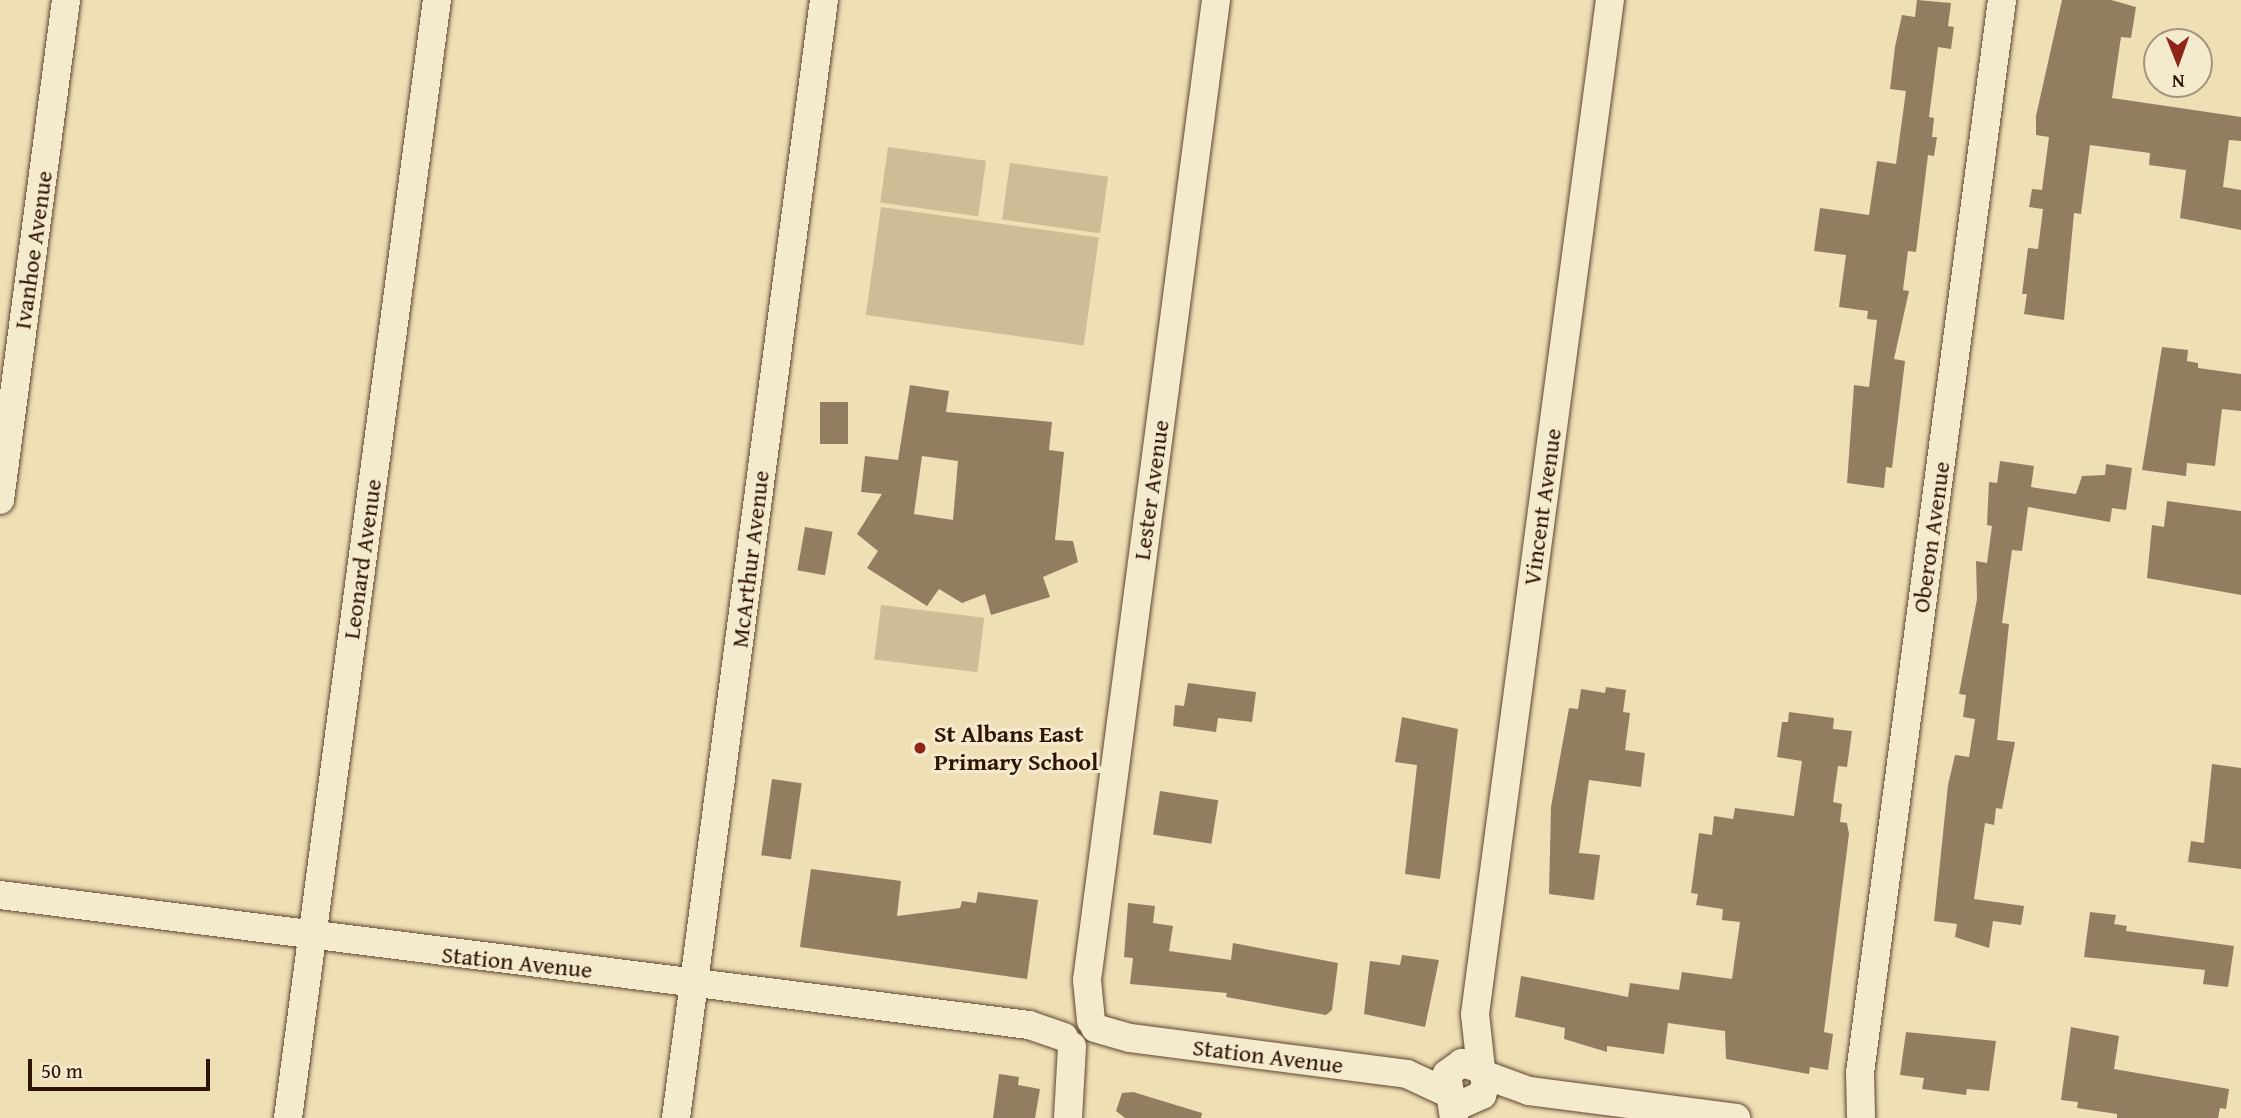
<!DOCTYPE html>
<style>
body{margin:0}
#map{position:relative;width:2241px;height:1118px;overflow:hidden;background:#eedfb4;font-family:"Gentium Book Plus",serif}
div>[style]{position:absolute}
.green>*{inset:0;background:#cebc96;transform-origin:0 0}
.building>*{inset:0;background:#927d60;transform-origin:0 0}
.roads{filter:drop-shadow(0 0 2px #5f4630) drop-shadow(0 0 2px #5f4630)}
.minor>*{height:28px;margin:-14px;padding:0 14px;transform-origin:14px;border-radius:14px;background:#f4eace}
.dots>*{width:19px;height:19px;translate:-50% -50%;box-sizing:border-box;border:4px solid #f4eace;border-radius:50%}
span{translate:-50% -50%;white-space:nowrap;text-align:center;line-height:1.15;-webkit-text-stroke:6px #f4eace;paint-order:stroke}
.street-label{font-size:24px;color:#2f1304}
.poi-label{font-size:24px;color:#2f1304;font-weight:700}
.left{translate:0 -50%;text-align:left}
.north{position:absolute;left:2143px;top:28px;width:70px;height:70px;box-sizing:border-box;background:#f4eace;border:2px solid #a5947d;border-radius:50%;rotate:179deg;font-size:19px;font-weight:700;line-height:28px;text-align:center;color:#2f1304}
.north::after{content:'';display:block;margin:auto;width:24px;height:32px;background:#8f2418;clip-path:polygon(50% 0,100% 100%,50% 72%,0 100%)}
.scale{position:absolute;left:28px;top:1059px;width:182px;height:32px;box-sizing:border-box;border:4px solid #2f1304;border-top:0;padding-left:9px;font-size:21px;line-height:24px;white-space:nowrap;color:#2f1304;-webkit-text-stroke:5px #f4eace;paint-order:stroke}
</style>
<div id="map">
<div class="green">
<i style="left:888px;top:147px;width:99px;height:56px;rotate:8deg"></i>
<i style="left:1010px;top:163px;width:99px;height:57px;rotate:8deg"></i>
<i style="left:881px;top:207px;width:220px;height:109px;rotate:8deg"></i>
<i style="left:881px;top:605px;width:104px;height:55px;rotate:7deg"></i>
</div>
<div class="building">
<i style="clip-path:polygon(1917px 0,1951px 3px,1948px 26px,1954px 27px,1951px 49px,1938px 47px,1929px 117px,1934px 118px,1932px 137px,1937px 137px,1934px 156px,1928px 155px,1916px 252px,1908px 251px,1903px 290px,1909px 291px,1894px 359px,1905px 361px,1892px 468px,1886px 467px,1884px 488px,1847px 483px,1854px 385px,1869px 387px,1877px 320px,1867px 319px,1868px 311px,1839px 307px,1846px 255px,1814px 251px,1820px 208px,1869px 215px,1877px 161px,1896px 164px,1906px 91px,1890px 89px,1895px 47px,1902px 15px,1915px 17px)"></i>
<i style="clip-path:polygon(2062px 0,2111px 0,2136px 7px,2131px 38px,2121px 37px,2112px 98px,2241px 117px,2241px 141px,2229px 140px,2223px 187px,2241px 190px,2241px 230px,2180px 218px,2186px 170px,2149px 165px,2150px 153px,2090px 145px,2081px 214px,2074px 213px,2064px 320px,2024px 314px,2027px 294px,2022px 294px,2028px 248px,2038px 249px,2043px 209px,2029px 207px,2032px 189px,2042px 190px,2049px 137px,2036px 135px,2036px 116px)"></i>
<i style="clip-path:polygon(2162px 347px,2188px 350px,2187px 361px,2198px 363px,2198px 368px,2241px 374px,2241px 411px,2222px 409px,2215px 466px,2187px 463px,2186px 476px,2142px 470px)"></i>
<i style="clip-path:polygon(evenodd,910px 385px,949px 391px,946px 412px,1052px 422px,1049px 450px,1064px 452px,1055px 540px,1073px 541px,1078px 562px,1043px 577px,1050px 597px,991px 615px,985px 594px,962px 603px,939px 589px,927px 606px,867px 568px,878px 551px,857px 534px,882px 494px,861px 492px,865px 456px,898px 460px,910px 385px,922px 456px,958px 461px,953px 520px,914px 514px,922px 456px)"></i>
<i style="left:820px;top:402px;width:28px;height:42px"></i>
<i style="clip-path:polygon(2000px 461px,2034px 466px,2031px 487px,2076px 494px,2082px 476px,2105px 475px,2106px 464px,2132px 468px,2126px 510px,2112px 508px,2110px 522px,2028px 507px,2022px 551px,2012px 550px,2002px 623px,2009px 624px,1997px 740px,2015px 742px,2002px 809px,1996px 808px,1994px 825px,1985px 823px,1974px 899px,2024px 906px,2021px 925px,1993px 921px,1989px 948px,1955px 937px,1957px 924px,1934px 921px,1948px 785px,1955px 755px,1969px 757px,1975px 719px,1963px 717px,1966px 695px,1959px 694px,1977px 599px,1976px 561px,1987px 563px,1992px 526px,1987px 525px,1989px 482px,1997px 483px)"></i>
<i style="clip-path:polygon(2167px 501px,2241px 511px,2241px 595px,2147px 578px,2152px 525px,2164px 527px)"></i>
<i style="left:805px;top:527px;width:28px;height:44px;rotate:10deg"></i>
<i style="clip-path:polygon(1188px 683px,1256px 692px,1252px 722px,1218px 718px,1216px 732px,1173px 726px,1175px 705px,1184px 706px)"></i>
<i style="clip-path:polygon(1606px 687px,1626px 690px,1623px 712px,1630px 713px,1625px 750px,1645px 753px,1641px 787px,1589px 780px,1579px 853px,1600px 855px,1594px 900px,1549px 894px,1551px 807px,1569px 708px,1578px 709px,1581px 689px,1605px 693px)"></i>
<i style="clip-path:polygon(1789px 712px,1834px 718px,1833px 729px,1852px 731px,1847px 767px,1838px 766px,1833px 802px,1842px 804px,1840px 822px,1847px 823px,1849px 834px,1824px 1032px,1833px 1034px,1828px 1070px,1810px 1067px,1809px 1074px,1726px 1059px,1725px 1031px,1668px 1023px,1664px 1054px,1607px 1046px,1607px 1052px,1564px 1039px,1565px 1028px,1515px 1017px,1521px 976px,1628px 997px,1630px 983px,1679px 990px,1682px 972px,1732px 979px,1740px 922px,1722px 920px,1723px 909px,1696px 905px,1698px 894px,1691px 893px,1699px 833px,1712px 835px,1714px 816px,1733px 819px,1735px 808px,1794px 816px,1802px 761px,1777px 757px,1782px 722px,1788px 722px)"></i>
<i style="clip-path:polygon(1402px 717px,1458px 729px,1440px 879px,1405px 874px,1417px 765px,1395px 762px)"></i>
<i style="clip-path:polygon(2212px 764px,2241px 768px,2241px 869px,2188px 862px,2191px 841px,2204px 843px)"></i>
<i style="left:772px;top:779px;width:30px;height:77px;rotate:8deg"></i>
<i style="left:1160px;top:791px;width:59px;height:44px;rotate:9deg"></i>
<i style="clip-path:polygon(811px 869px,901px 881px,897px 916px,960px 908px,962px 901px,976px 903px,978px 892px,1038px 900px,1027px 979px,800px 947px)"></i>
<i style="clip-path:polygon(1128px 903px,1155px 906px,1153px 923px,1173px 926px,1169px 951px,1231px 960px,1233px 943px,1338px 963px,1332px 1010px,1326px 1015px,1226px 997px,1227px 993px,1130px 984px,1133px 958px,1124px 957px)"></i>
<i style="clip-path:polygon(2090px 912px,2116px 915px,2114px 924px,2127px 926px,2126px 931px,2234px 946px,2228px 987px,2203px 984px,2205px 970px,2084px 957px)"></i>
<i style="clip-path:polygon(1402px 955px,1439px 960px,1425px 1027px,1364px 1014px,1370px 961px,1400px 965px)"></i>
<i style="clip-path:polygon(2071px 1027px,2119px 1036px,2114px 1069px,2229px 1089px,2226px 1109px,2220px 1108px,2218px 1118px,2117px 1118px,2117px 1114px,2077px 1108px,2078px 1102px,2061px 1100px)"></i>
<i style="clip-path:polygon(1906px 1032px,1996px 1041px,1989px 1091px,1967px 1089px,1966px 1095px,1922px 1089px,1924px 1078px,1900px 1075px)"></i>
<i style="clip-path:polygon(999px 1074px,1019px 1077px,1018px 1085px,1040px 1089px,1035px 1118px,993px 1118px)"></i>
<i style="clip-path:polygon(1133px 1092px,1202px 1113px,1201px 1118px,1125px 1118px,1116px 1111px,1122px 1093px)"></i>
</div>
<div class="roads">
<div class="minor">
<i style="left:0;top:500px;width:504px;rotate:-82.48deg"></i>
<i style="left:0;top:895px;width:1037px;rotate:7.2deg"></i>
<i style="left:1029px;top:1025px;width:37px;rotate:19deg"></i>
<i style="left:1091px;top:1021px;width:41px;rotate:-95.6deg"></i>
<i style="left:1087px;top:980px;width:988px;rotate:-82.5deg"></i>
<i style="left:1095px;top:1028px;width:36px;rotate:16deg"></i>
<i style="left:1130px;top:1038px;width:279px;rotate:7.4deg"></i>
<i style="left:1407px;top:1074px;width:45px;rotate:24.9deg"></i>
<i style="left:1481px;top:1069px;width:55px;rotate:-96.2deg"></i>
<i style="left:1475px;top:1014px;width:1023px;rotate:-82.42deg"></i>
<i style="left:1485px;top:1075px;width:47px;rotate:20deg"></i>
<i style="left:1529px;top:1091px;width:209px;rotate:7.4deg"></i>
<i style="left:1452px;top:1098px;width:13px;rotate:23deg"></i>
<i style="left:1464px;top:1103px;width:20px;rotate:-24deg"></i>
<i style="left:1482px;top:1095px;width:14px;rotate:-73deg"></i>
<i style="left:1486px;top:1082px;width:14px;rotate:-111deg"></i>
<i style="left:1481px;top:1069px;width:20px;rotate:-162deg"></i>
<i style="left:1462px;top:1063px;width:19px;rotate:144deg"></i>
<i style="left:1447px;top:1074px;width:45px;rotate:81deg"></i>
<i style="left:1861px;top:1116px;width:43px;rotate:-91.3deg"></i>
<i style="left:1860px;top:1073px;width:1082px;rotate:-82.46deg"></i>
<i style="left:288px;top:1118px;width:1128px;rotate:-82.41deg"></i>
<i style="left:676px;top:1118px;width:1128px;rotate:-82.46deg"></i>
<i style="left:1068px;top:1118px;width:72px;rotate:-86.8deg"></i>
</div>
</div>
<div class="dots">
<i style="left:920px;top:748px;background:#8f2418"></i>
</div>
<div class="street-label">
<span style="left:33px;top:250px;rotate:-82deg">Ivanhoe Avenue</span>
<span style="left:1151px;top:490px;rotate:-82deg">Lester Avenue</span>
<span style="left:1542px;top:507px;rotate:-82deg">Vincent Avenue</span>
<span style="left:1931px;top:537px;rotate:-82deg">Oberon Avenue</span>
<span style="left:362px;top:559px;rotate:-82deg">Leonard Avenue</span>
<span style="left:750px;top:559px;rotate:-83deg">McArthur Avenue</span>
<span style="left:517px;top:962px;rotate:6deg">Station Avenue</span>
<span style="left:1268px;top:1056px;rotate:7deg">Station Avenue</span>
</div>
<div class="poi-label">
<span class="left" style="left:934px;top:748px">St Albans East<br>Primary School</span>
</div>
<div class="north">N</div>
<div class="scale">50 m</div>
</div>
